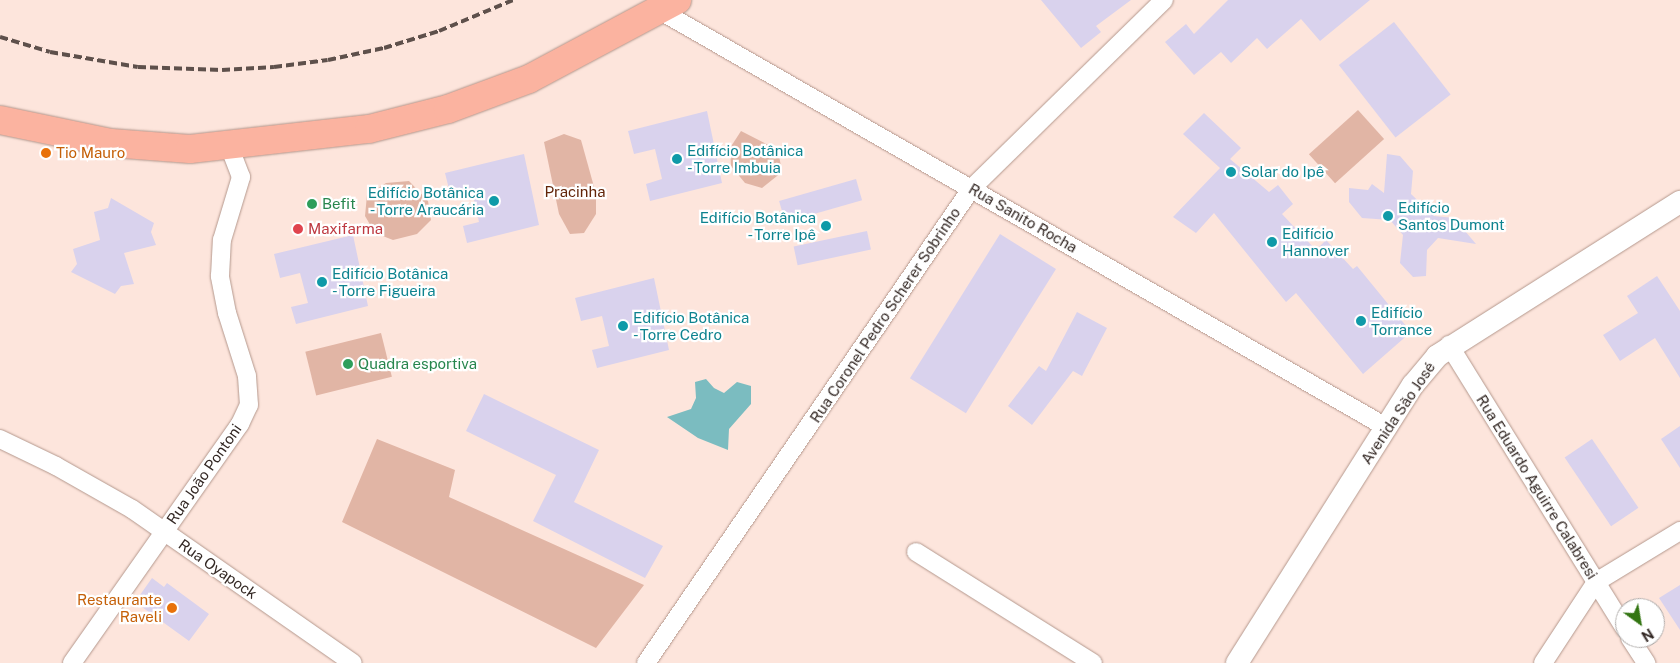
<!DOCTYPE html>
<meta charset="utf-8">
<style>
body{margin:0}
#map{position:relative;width:1680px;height:663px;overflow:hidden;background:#fde5dc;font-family:"Public Sans",sans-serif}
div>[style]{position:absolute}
.green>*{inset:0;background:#e1b5a5;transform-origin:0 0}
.water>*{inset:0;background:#7bbcc0}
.building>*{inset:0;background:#d9d2ed;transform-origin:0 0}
.roads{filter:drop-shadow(0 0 1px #b4988d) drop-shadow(0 0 1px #b4988d)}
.minor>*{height:18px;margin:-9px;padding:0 9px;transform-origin:9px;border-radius:9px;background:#fff}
.tertiary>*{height:22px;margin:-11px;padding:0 11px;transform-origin:11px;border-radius:11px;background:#fff}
.primary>*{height:28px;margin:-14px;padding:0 14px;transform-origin:14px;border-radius:14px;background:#fbb3a0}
.rail>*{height:4px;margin-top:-2px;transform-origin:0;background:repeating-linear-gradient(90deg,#5e504b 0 8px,transparent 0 12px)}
.dots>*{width:14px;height:14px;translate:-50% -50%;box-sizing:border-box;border:2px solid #fff;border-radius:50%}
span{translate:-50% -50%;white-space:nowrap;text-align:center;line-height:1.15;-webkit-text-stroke:4.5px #fff;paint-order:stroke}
.culture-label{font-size:15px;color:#0d838f}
.left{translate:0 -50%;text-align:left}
.right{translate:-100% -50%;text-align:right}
.food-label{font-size:15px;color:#c56008}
.park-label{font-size:15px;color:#622509}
.leisure-label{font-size:15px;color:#27864d}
.street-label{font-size:15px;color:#332824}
.health-label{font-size:15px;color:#be3a42}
.north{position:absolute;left:1615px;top:598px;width:50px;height:50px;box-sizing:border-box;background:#fff;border:1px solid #ada9a7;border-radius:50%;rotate:148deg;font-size:14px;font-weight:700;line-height:20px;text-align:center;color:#332824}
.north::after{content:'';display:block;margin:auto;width:18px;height:22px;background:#337512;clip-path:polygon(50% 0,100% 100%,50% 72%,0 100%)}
</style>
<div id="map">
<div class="green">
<i style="left:1358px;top:110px;width:39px;height:66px;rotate:48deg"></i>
<i style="clip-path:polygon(741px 131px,778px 150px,782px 172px,762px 188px,745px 183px,731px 166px,730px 148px)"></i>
<i style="clip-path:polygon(564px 134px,581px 140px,596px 194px,596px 214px,584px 233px,570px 234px,559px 214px,544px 142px)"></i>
<i style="clip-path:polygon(409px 181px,428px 201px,431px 220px,417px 234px,393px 240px,375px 233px,365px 216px,367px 195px,386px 183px)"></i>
<i style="left:381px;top:333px;width:45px;height:78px;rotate:76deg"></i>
<i style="clip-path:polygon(377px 439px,455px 470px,449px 497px,644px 585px,596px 648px,342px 522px)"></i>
</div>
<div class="water">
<i style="clip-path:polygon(706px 379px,714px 388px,724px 393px,737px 382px,751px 386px,751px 404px,729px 429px,728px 450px,698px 438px,667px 417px,691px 409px,696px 398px,695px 382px)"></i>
</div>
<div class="building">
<i style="clip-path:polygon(1041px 0,1131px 0,1096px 26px,1101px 32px,1081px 48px)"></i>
<i style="clip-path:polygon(1228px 0,1370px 0,1320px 41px,1301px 19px,1267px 49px,1257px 38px,1231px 63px,1221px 52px,1194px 75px,1165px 42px,1186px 24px,1194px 34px)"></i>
<i style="left:1394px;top:22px;width:92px;height:70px;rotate:52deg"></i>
<i style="clip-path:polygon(707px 111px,722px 183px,650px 201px,646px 184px,662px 179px,655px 149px,634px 154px,628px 131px)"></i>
<i style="clip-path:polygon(1204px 113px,1241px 148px,1230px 159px,1269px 192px,1278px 185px,1293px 204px,1282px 214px,1316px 250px,1326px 240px,1353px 269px,1357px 266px,1411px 332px,1363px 374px,1296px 293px,1286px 302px,1214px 213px,1196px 233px,1173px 217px,1220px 168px,1183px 134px)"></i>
<i style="clip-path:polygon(524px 154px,539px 225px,467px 243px,463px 226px,479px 222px,472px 191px,451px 197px,445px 173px)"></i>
<i style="clip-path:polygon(1387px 154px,1400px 156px,1413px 171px,1411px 194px,1434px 216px,1454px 218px,1476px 244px,1438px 238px,1427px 250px,1426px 276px,1413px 277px,1400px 263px,1403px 235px,1390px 220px,1362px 218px,1349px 202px,1349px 188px,1368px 190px,1372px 184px,1384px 193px)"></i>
<i style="left:856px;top:179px;width:22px;height:80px;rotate:74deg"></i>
<i style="clip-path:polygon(111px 198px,154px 223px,151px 232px,156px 245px,124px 253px,134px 284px,121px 286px,115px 294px,71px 272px,77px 264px,73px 249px,100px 240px,94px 212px,108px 208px)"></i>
<i style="left:867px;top:231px;width:19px;height:75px;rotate:78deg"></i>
<i style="left:1000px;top:234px;width:66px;height:170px;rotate:32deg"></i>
<i style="clip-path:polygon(353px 235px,368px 306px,296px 324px,291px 307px,308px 303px,300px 273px,280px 278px,274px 254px)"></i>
<i style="clip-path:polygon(1657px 276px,1680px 311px,1680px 378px,1655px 338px,1620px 361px,1603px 335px,1638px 313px,1627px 296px)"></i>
<i style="clip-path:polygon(654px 278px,669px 350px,597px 368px,592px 350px,609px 346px,602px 316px,581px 321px,575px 298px)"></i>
<i style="clip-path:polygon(1077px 312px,1107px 328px,1082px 376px,1073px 371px,1032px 425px,1008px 406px,1039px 366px,1046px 371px)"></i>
<i style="clip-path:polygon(484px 394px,599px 450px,574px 502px,663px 546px,645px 578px,533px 521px,556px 475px,466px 431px)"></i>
<i style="clip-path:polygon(1680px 426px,1680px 468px,1661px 439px)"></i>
<i style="left:1592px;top:439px;width:83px;height:33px;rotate:56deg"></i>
<i style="clip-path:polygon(152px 578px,164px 587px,167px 583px,209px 614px,189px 641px,135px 602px)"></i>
<i style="clip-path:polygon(1680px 585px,1680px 630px,1659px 598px)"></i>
</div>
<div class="roads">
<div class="minor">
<i style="left:659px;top:10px;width:838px;rotate:29.84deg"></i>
<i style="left:1449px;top:345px;width:334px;rotate:58.2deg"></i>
<i style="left:0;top:439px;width:62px;rotate:25.7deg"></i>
<i style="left:56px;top:466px;width:87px;rotate:29.5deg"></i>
<i style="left:132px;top:509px;width:269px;rotate:34.9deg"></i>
<i style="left:916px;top:552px;width:209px;rotate:32.1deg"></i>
<i style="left:1630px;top:638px;width:30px;rotate:57deg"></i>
<i style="left:72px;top:663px;width:292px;rotate:-54.9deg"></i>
<i style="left:240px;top:424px;width:21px;rotate:-65deg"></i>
<i style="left:249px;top:405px;width:29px;rotate:-94deg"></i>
<i style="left:247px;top:376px;width:66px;rotate:-107.6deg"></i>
<i style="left:227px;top:313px;width:38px;rotate:-101deg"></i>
<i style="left:220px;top:276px;width:36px;rotate:-87deg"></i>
<i style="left:222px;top:240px;width:66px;rotate:-73.2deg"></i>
<i style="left:241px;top:177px;width:33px;rotate:-111deg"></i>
<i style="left:646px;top:663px;width:575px;rotate:-55.56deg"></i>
<i style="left:971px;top:189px;width:270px;rotate:-44.4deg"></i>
<i style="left:1543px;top:663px;width:97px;rotate:-56.8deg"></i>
<i style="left:1596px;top:582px;width:98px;rotate:-31.3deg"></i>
</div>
<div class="tertiary">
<i style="left:1237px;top:663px;width:329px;rotate:-57.7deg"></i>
<i style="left:1413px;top:385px;width:38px;rotate:-50deg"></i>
<i style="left:1437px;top:356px;width:288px;rotate:-32.4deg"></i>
</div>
<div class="primary">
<i style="left:0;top:120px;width:113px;rotate:11.7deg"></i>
<i style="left:111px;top:143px;width:79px;rotate:4.3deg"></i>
<i style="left:190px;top:149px;width:180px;rotate:-6.4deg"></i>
<i style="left:369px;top:129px;width:81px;rotate:-14.2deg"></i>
<i style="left:448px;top:109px;width:86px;rotate:-20.3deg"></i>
<i style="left:529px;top:79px;width:168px;rotate:-28.1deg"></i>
</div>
</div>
<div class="rail">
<i style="left:0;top:37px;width:52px;rotate:16.7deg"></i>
<i style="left:50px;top:52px;width:89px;rotate:9.7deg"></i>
<i style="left:138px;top:67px;width:84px;rotate:2deg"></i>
<i style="left:222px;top:70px;width:52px;rotate:-3.3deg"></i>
<i style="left:274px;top:67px;width:54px;rotate:-7.4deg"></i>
<i style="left:328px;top:60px;width:57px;rotate:-12.1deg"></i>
<i style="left:384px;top:48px;width:58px;rotate:-17.2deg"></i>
<i style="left:439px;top:31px;width:80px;rotate:-22.7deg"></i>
</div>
<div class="dots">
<i style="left:46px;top:153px;background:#e8710a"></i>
<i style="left:677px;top:159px;background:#0f9aa8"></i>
<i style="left:1231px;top:172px;background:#0f9aa8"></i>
<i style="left:494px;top:201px;background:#0f9aa8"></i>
<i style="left:312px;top:204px;background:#2e9e5b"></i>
<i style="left:1388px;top:216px;background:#0f9aa8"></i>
<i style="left:826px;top:226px;background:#0f9aa8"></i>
<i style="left:298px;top:229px;background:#e0444e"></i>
<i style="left:1272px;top:242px;background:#0f9aa8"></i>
<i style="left:322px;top:282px;background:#0f9aa8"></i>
<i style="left:1361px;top:321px;background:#0f9aa8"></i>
<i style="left:623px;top:326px;background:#0f9aa8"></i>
<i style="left:348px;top:364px;background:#2e9e5b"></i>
<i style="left:172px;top:608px;background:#e8710a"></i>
</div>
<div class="culture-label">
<span class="left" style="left:687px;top:159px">Edifício Botânica<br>- Torre Imbuia</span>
<span class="left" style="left:1241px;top:172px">Solar do Ipê</span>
<span class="right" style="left:484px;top:201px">Edifício Botânica<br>- Torre Araucária</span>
<span class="left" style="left:1398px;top:216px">Edifício<br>Santos Dumont</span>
<span class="right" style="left:816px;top:226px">Edifício Botânica<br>- Torre Ipê</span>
<span class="left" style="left:1282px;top:242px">Edifício<br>Hannover</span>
<span class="left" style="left:332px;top:282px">Edifício Botânica<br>- Torre Figueira</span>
<span class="left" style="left:1371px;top:321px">Edifício<br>Torrance</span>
<span class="left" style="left:633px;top:326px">Edifício Botânica<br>- Torre Cedro</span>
</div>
<div class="food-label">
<span class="left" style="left:56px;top:153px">Tio Mauro</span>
<span class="right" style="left:162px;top:608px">Restaurante<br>Raveli</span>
</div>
<div class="park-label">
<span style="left:575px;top:192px">Pracinha</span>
</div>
<div class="leisure-label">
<span class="left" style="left:322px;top:204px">Befit</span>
<span class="left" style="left:358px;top:364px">Quadra esportiva</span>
</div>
<div class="street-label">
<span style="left:1023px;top:218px;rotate:30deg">Rua Sanito Rocha</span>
<span style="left:885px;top:315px;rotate:-56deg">Rua Coronel Pedro Scherer Sobrinho</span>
<span style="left:1398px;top:413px;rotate:-56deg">Avenida São José</span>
<span style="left:204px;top:474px;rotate:-55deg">Rua João Pontoni</span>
<span style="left:1537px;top:487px;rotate:58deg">Rua Eduardo Aguirre Calabresi</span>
<span style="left:218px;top:569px;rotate:35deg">Rua Oyapock</span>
</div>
<div class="health-label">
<span class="left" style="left:308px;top:229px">Maxifarma</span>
</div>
<div class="north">N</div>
</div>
